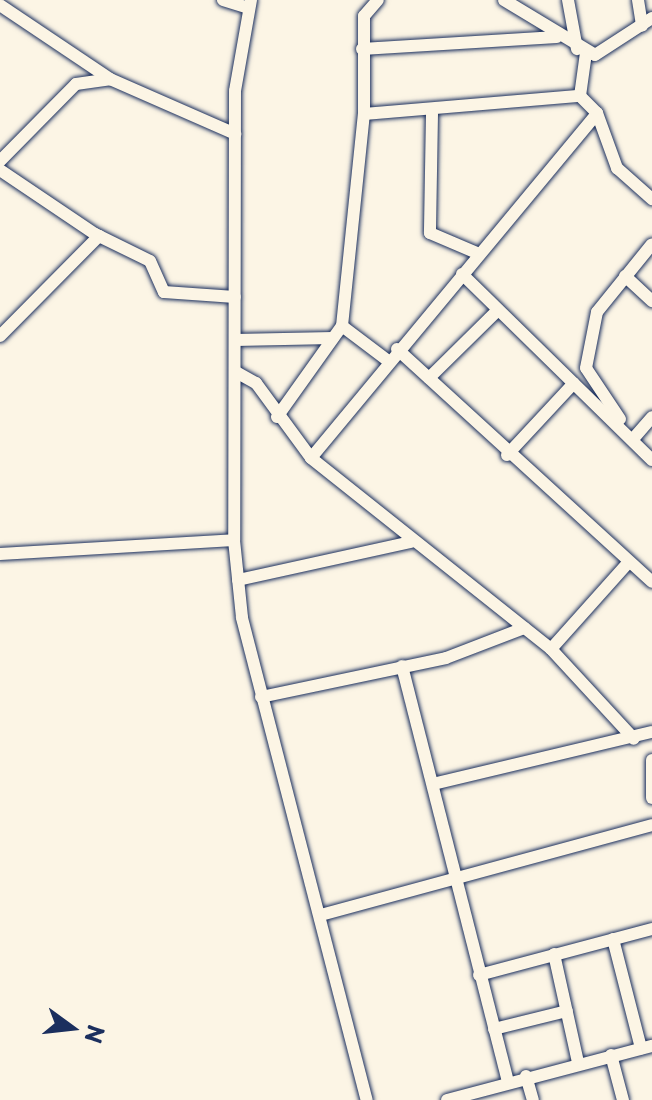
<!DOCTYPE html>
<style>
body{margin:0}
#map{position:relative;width:652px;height:1100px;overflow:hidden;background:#fcf5e5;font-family:"Playpen Sans",sans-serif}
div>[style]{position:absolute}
.roads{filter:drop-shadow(0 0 2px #1b2f5e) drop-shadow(0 0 2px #1b2f5e)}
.street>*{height:12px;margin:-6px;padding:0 6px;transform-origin:6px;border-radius:6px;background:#fcf5e5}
span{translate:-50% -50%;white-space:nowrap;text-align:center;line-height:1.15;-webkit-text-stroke:7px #fcf5e5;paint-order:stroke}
.north{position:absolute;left:32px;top:988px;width:80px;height:80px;-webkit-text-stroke:6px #fcf5e5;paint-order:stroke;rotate:105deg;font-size:22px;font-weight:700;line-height:32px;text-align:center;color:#1b2f5e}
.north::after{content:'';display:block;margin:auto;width:28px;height:36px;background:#1b2f5e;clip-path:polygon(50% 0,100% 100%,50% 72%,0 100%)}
</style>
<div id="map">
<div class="roads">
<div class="street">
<i style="left:223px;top:0;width:27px;rotate:17deg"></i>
<i style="left:251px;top:0;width:92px;rotate:100deg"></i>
<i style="left:235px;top:91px;width:449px;rotate:90.1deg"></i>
<i style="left:234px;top:540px;width:78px;rotate:84.1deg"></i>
<i style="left:242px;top:618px;width:498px;rotate:75.5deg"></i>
<i style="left:504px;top:0;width:106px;rotate:31.1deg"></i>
<i style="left:595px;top:55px;width:68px;rotate:-33deg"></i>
<i style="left:568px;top:0;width:50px;rotate:79.6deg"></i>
<i style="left:638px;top:0;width:26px;rotate:81deg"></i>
<i style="left:0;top:5px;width:133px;rotate:33.9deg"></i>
<i style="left:110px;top:79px;width:137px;rotate:23.7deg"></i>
<i style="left:362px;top:49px;width:195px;rotate:-3.5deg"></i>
<i style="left:580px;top:96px;width:43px;rotate:-82.1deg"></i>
<i style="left:364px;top:114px;width:217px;rotate:-4.8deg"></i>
<i style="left:580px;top:96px;width:24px;rotate:45deg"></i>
<i style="left:597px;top:113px;width:59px;rotate:70deg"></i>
<i style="left:617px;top:168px;width:47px;rotate:41.5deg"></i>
<i style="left:432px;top:114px;width:119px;rotate:91deg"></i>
<i style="left:430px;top:233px;width:51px;rotate:23.1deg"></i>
<i style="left:0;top:161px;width:108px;rotate:-45.4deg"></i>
<i style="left:76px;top:84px;width:34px;rotate:-8deg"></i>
<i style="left:0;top:170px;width:115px;rotate:34deg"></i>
<i style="left:95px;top:234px;width:61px;rotate:26.1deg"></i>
<i style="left:150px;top:261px;width:34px;rotate:66deg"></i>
<i style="left:164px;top:292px;width:71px;rotate:4deg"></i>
<i style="left:462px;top:274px;width:266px;rotate:44.4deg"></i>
<i style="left:625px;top:276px;width:37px;rotate:43deg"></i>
<i style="left:342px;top:326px;width:56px;rotate:37.1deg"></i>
<i style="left:0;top:336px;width:141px;rotate:-45.3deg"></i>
<i style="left:235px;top:340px;width:98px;rotate:-1.2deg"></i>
<i style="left:397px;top:349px;width:345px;rotate:42.4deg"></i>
<i style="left:236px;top:372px;width:23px;rotate:29deg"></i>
<i style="left:256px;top:383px;width:93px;rotate:53.7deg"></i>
<i style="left:311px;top:458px;width:307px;rotate:38.5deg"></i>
<i style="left:551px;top:649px;width:122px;rotate:47.3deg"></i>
<i style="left:429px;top:378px;width:97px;rotate:-44.6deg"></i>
<i style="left:277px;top:417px;width:112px;rotate:-54.5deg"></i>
<i style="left:342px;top:326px;width:213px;rotate:-84.1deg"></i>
<i style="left:364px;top:114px;width:98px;rotate:-90deg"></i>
<i style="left:364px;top:16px;width:21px;rotate:-49deg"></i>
<i style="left:620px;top:419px;width:61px;rotate:-123.7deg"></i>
<i style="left:586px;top:368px;width:57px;rotate:-78.9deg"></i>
<i style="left:597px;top:312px;width:87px;rotate:-51deg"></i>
<i style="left:633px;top:439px;width:29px;rotate:-49deg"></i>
<i style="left:507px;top:455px;width:98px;rotate:-47.1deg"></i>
<i style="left:311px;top:458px;width:448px;rotate:-50.3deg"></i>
<i style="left:0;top:554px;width:234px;rotate:-3.4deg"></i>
<i style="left:238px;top:580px;width:177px;rotate:-12.4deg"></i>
<i style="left:551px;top:649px;width:114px;rotate:-48.2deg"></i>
<i style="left:402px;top:666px;width:428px;rotate:75.7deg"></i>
<i style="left:261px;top:697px;width:189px;rotate:-11.9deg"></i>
<i style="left:446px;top:658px;width:84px;rotate:-21deg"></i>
<i style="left:652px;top:760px;width:38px;rotate:90deg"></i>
<i style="left:433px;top:784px;width:225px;rotate:-13.4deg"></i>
<i style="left:321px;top:915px;width:343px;rotate:-15.2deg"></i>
<i style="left:613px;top:939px;width:113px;rotate:75.6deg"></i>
<i style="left:554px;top:954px;width:111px;rotate:77.5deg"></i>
<i style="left:479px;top:975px;width:179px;rotate:-14.9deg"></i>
<i style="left:494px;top:1029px;width:75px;rotate:-13.9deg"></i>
<i style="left:611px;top:1055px;width:47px;rotate:75.1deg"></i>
<i style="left:526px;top:1076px;width:25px;rotate:74deg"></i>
<i style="left:447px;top:1100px;width:212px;rotate:-14.8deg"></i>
</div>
</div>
<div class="north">N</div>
</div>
